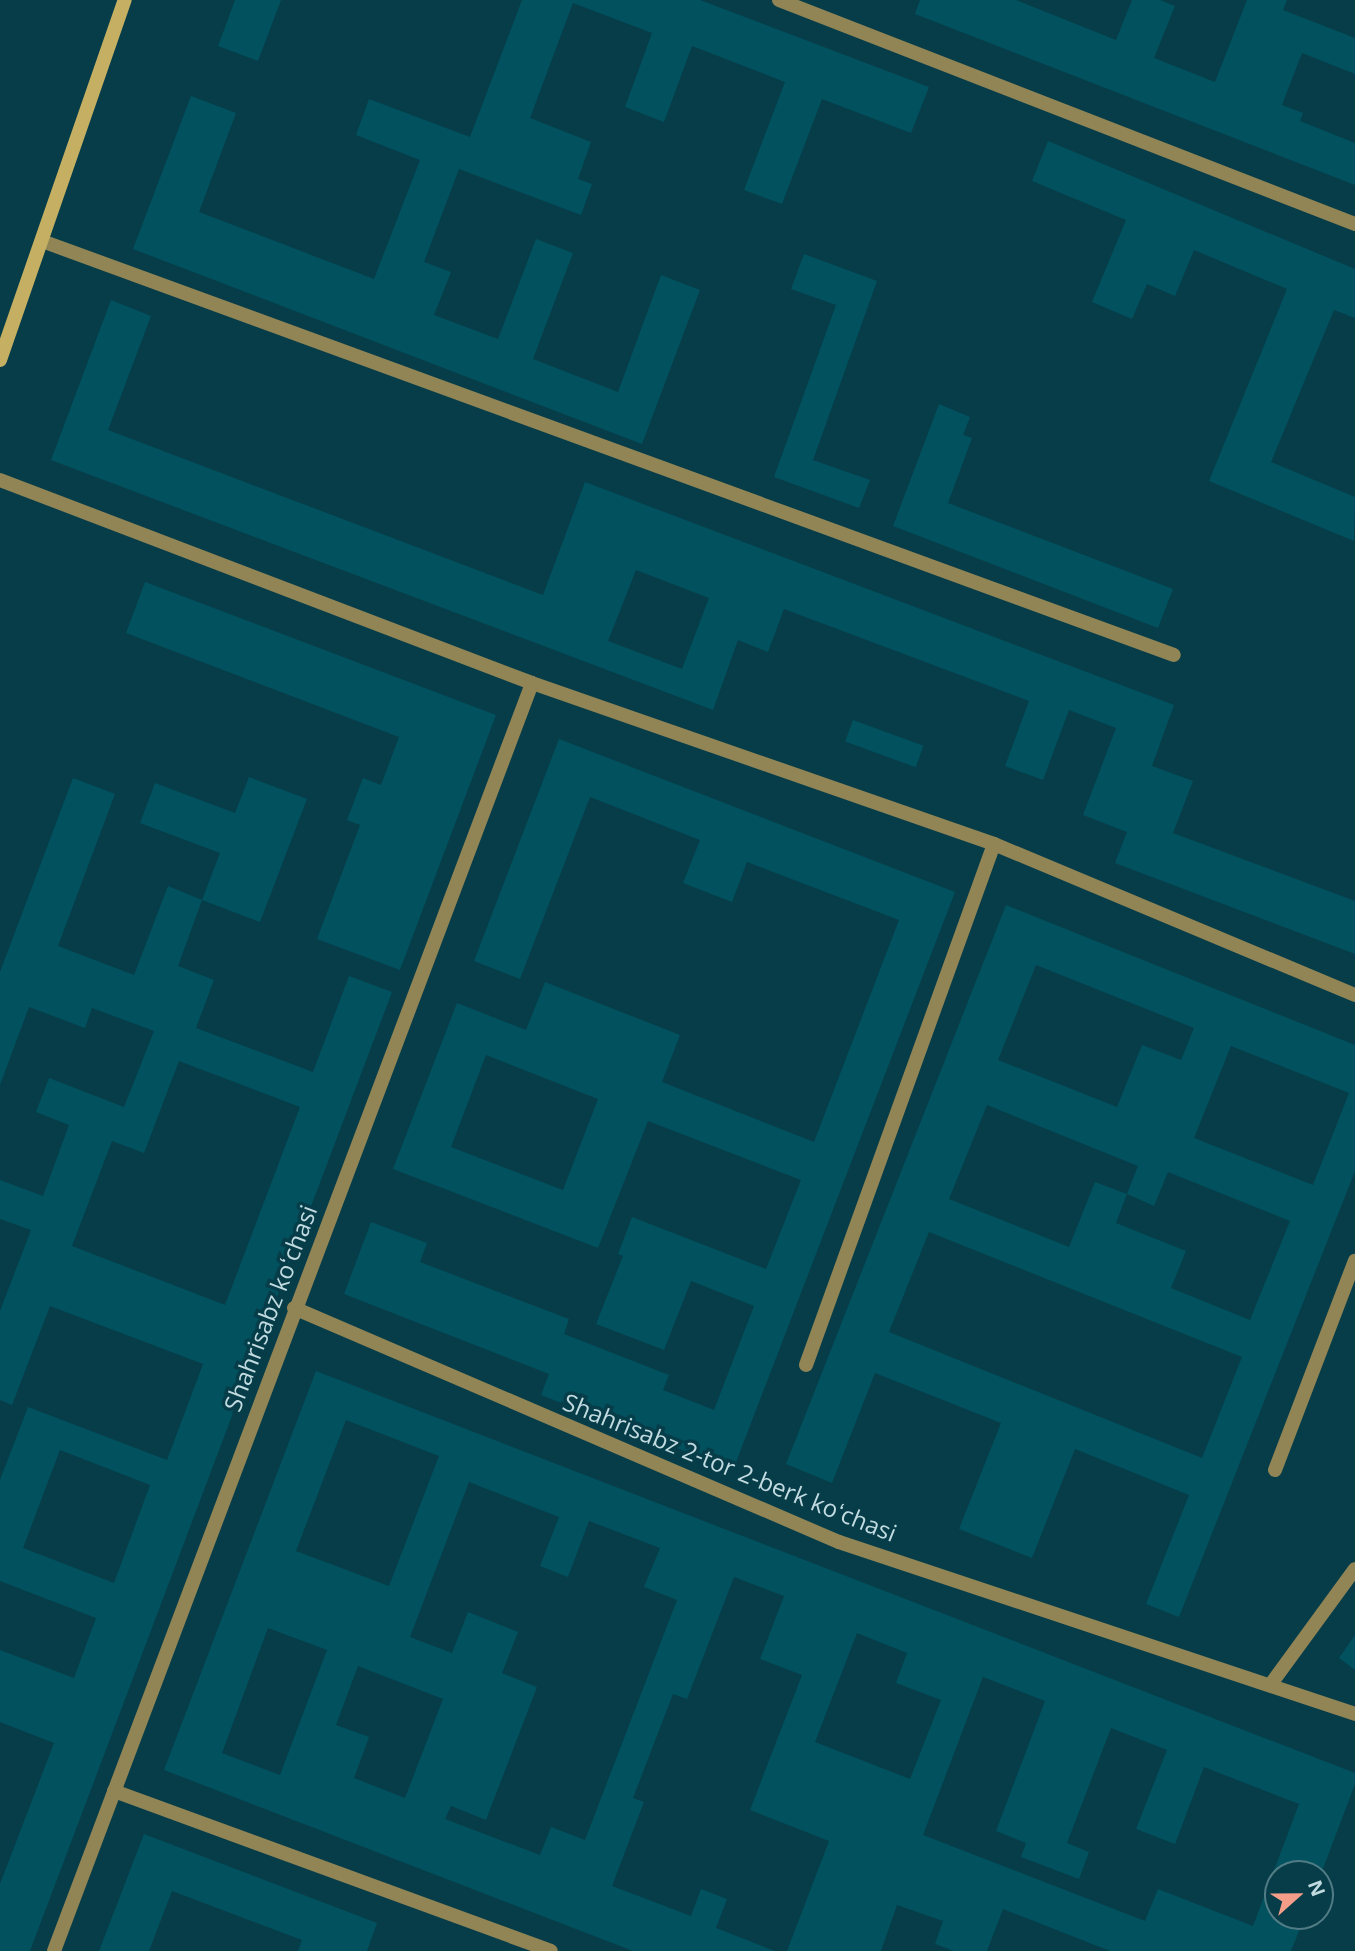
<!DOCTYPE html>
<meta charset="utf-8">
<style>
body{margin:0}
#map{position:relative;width:1355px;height:1951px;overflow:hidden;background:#063d48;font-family:"Open Sans",sans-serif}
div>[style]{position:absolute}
.building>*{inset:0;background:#02515f;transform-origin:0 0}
.lane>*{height:14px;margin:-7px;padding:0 7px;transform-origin:7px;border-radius:7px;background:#918455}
.street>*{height:14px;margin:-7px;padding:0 7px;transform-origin:7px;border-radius:7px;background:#918455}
.secondary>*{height:14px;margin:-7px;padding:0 7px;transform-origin:7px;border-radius:7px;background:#c4af63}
span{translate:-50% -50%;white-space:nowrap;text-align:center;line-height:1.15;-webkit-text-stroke:7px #063d48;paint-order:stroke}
.street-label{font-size:24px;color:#c2dbe1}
.north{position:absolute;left:1264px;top:1860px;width:70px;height:70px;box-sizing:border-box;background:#063d48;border:2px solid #517c85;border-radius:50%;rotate:69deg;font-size:19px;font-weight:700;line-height:28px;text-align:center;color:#c2dbe1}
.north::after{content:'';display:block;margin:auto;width:24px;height:32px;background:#f49e89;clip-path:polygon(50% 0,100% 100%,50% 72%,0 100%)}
</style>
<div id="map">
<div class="building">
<i style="clip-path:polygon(235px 0,281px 0,258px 61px,218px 46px)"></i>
<i style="clip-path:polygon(522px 0,700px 0,929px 87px,911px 133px,822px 99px,782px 204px,744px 190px,785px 82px,692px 46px,664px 122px,625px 107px,652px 33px,573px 3px,530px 118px,591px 142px,578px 179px,592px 184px,581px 215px,459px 169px,424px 262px,451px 272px,434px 315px,498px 339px,536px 239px,573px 253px,533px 359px,618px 392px,661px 275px,700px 290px,642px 444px,133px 249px,191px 96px,236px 113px,199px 212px,374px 279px,420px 160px,356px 135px,369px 99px,470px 137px)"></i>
<i style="clip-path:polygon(920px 0,1016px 0,1116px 40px,1132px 0,1160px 0,1175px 6px,1154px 58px,1215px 82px,1247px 0,1287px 0,1283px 10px,1355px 38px,1355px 74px,1302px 53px,1282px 105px,1303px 113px,1300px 121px,1355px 143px,1355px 185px,915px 14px)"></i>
<i style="clip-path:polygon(1048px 141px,1355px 269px,1355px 318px,1334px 310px,1271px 462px,1355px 497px,1354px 541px,1209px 481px,1287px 289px,1194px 250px,1175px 296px,1147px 284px,1132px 319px,1092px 302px,1126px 220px,1032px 181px)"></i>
<i style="clip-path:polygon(804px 254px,877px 281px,813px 460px,870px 480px,859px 508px,774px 477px,836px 305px,791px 289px)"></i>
<i style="clip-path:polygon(evenodd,111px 300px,151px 316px,108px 430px,543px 595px,585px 482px,1174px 705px,1152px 766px,1193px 781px,1173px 833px,1355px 901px,1355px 954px,1115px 863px,1127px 832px,1083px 815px,1116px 728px,1069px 710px,1043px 780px,1005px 766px,1029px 701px,784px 609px,768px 652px,738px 640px,713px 710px,51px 460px,111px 300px,636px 570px,709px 598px,682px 669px,608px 641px,636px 570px)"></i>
<i style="clip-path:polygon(939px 404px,970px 417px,963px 435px,972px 438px,948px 503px,1173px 589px,1158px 628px,893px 526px)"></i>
<i style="clip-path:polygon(145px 582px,496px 715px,400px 970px,317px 939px,360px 825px,347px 820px,363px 778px,381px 785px,399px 737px,126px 633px)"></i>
<i style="left:853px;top:720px;width:75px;height:23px;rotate:20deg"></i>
<i style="clip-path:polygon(evenodd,559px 739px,955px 892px,733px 1470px,541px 1395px,549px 1374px,344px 1294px,371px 1222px,427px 1243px,420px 1262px,569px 1319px,564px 1334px,669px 1375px,663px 1390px,714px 1410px,754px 1306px,691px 1281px,664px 1350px,596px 1324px,623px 1256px,618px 1254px,632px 1217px,766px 1269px,801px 1180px,648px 1121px,598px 1248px,393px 1169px,408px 1130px,457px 1003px,526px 1030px,545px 982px,680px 1035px,662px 1082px,814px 1142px,899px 920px,747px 862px,732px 902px,683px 883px,700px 840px,590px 797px,520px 979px,474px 961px,559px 739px,486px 1055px,598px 1099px,563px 1190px,451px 1147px,486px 1055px)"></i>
<i style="clip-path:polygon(249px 777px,307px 799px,260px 922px,202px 900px,220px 853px,140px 823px,155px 783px,235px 813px)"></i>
<i style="clip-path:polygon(evenodd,73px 778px,115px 794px,58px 946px,134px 975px,168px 886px,202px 900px,178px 966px,214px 980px,196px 1028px,313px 1072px,349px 976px,392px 992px,30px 1951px,0 1951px,0 1884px,54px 1743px,0 1722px,0 1650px,74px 1678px,96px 1618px,0 1581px,0 1480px,28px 1407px,167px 1460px,203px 1364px,50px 1306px,12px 1405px,0 1400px,0 1311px,31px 1230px,0 1219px,0 1180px,43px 1196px,69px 1125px,36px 1112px,49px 1078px,124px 1107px,154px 1031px,92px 1008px,85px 1028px,29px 1007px,0 1085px,0 972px,73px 778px,179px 1061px,300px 1107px,225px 1305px,72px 1246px,112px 1141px,144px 1153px,179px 1061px,73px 778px,60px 1450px,150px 1485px,114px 1583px,23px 1548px,60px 1450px)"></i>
<i style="clip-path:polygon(evenodd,1006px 905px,1355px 1045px,1355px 1171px,1179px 1617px,1146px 1604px,1189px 1495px,1075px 1449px,1032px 1558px,959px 1529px,1001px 1423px,875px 1373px,832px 1483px,786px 1464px,1006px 905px,1036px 965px,1194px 1028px,1181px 1060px,1142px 1045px,1117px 1107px,998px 1060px,1036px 965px,1006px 905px,1231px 1046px,1349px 1093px,1313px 1185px,1194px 1138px,1231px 1046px,1006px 905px,987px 1105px,1138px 1166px,1127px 1194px,1154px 1206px,1168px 1172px,1290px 1221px,1250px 1320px,1171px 1288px,1186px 1251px,1116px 1223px,1127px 1194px,1095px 1182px,1069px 1247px,949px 1199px,987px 1105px,1006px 905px,929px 1232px,1242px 1357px,1202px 1458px,889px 1332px,929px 1232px)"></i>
<i style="clip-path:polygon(evenodd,316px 1371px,1355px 1773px,1355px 1784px,1321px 1874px,1278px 1874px,1278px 1916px,1305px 1916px,1291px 1951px,1110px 1951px,1003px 1909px,987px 1951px,954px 1951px,935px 1944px,943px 1921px,897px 1905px,881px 1951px,787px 1951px,829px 1841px,750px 1810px,802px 1675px,760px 1659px,784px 1596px,734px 1577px,687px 1699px,673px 1694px,633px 1798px,644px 1802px,612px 1886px,691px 1916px,701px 1889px,727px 1899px,716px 1928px,775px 1951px,633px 1951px,164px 1770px,316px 1371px,346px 1420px,439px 1456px,389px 1586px,296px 1551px,346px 1420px,316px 1371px,469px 1482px,559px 1517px,540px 1566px,568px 1577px,589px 1521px,660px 1548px,644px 1587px,677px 1600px,585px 1840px,551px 1827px,540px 1855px,445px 1819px,451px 1806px,486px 1820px,537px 1687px,502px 1673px,518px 1632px,468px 1612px,452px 1653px,410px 1637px,469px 1482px,316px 1371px,268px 1628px,327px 1650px,280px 1775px,222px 1753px,268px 1628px,316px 1371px,857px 1633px,907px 1653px,896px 1683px,941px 1700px,910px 1779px,815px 1742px,857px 1633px,316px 1371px,358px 1666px,443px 1699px,405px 1798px,354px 1778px,369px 1737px,336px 1725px,358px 1666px,316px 1371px,983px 1677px,1045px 1701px,996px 1831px,1026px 1843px,1021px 1857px,1079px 1879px,1089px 1852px,1067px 1843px,1111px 1728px,1167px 1750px,1136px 1829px,1175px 1844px,1204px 1767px,1299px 1804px,1253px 1926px,1158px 1889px,1145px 1921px,923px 1835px,983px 1677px)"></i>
<i style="clip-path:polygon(1355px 1635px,1355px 1670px,1339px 1658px)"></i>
<i style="clip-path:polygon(144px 1834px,377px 1923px,367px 1951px,298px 1951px,302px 1940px,172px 1891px,149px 1951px,99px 1951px)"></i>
</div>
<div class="lane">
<i style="left:1271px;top:1684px;width:142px;rotate:-53.9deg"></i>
</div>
<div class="street">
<i style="left:779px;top:0;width:618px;rotate:21.25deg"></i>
<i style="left:42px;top:241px;width:1205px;rotate:20.09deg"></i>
<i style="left:0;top:480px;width:569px;rotate:20.89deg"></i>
<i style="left:532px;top:683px;width:489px;rotate:19.2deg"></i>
<i style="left:994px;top:844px;width:391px;rotate:22.7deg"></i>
<i style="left:294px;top:1308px;width:593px;rotate:23.24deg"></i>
<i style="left:839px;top:1542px;width:544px;rotate:18.43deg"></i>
<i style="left:806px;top:1365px;width:554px;rotate:-70.16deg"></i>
<i style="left:1275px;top:1470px;width:224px;rotate:-69.1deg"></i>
<i style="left:114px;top:1791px;width:465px;rotate:20.1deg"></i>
<i style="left:54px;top:1951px;width:1355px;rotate:-69.34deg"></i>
</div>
<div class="secondary">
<i style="left:0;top:360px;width:381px;rotate:-70.9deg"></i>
</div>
<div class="street-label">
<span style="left:270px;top:1308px;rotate:-69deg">Shahrisabz koʻchasi</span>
<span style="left:730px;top:1467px;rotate:22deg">Shahrisabz 2-tor 2-berk koʻchasi</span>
</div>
<div class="north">N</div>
</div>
